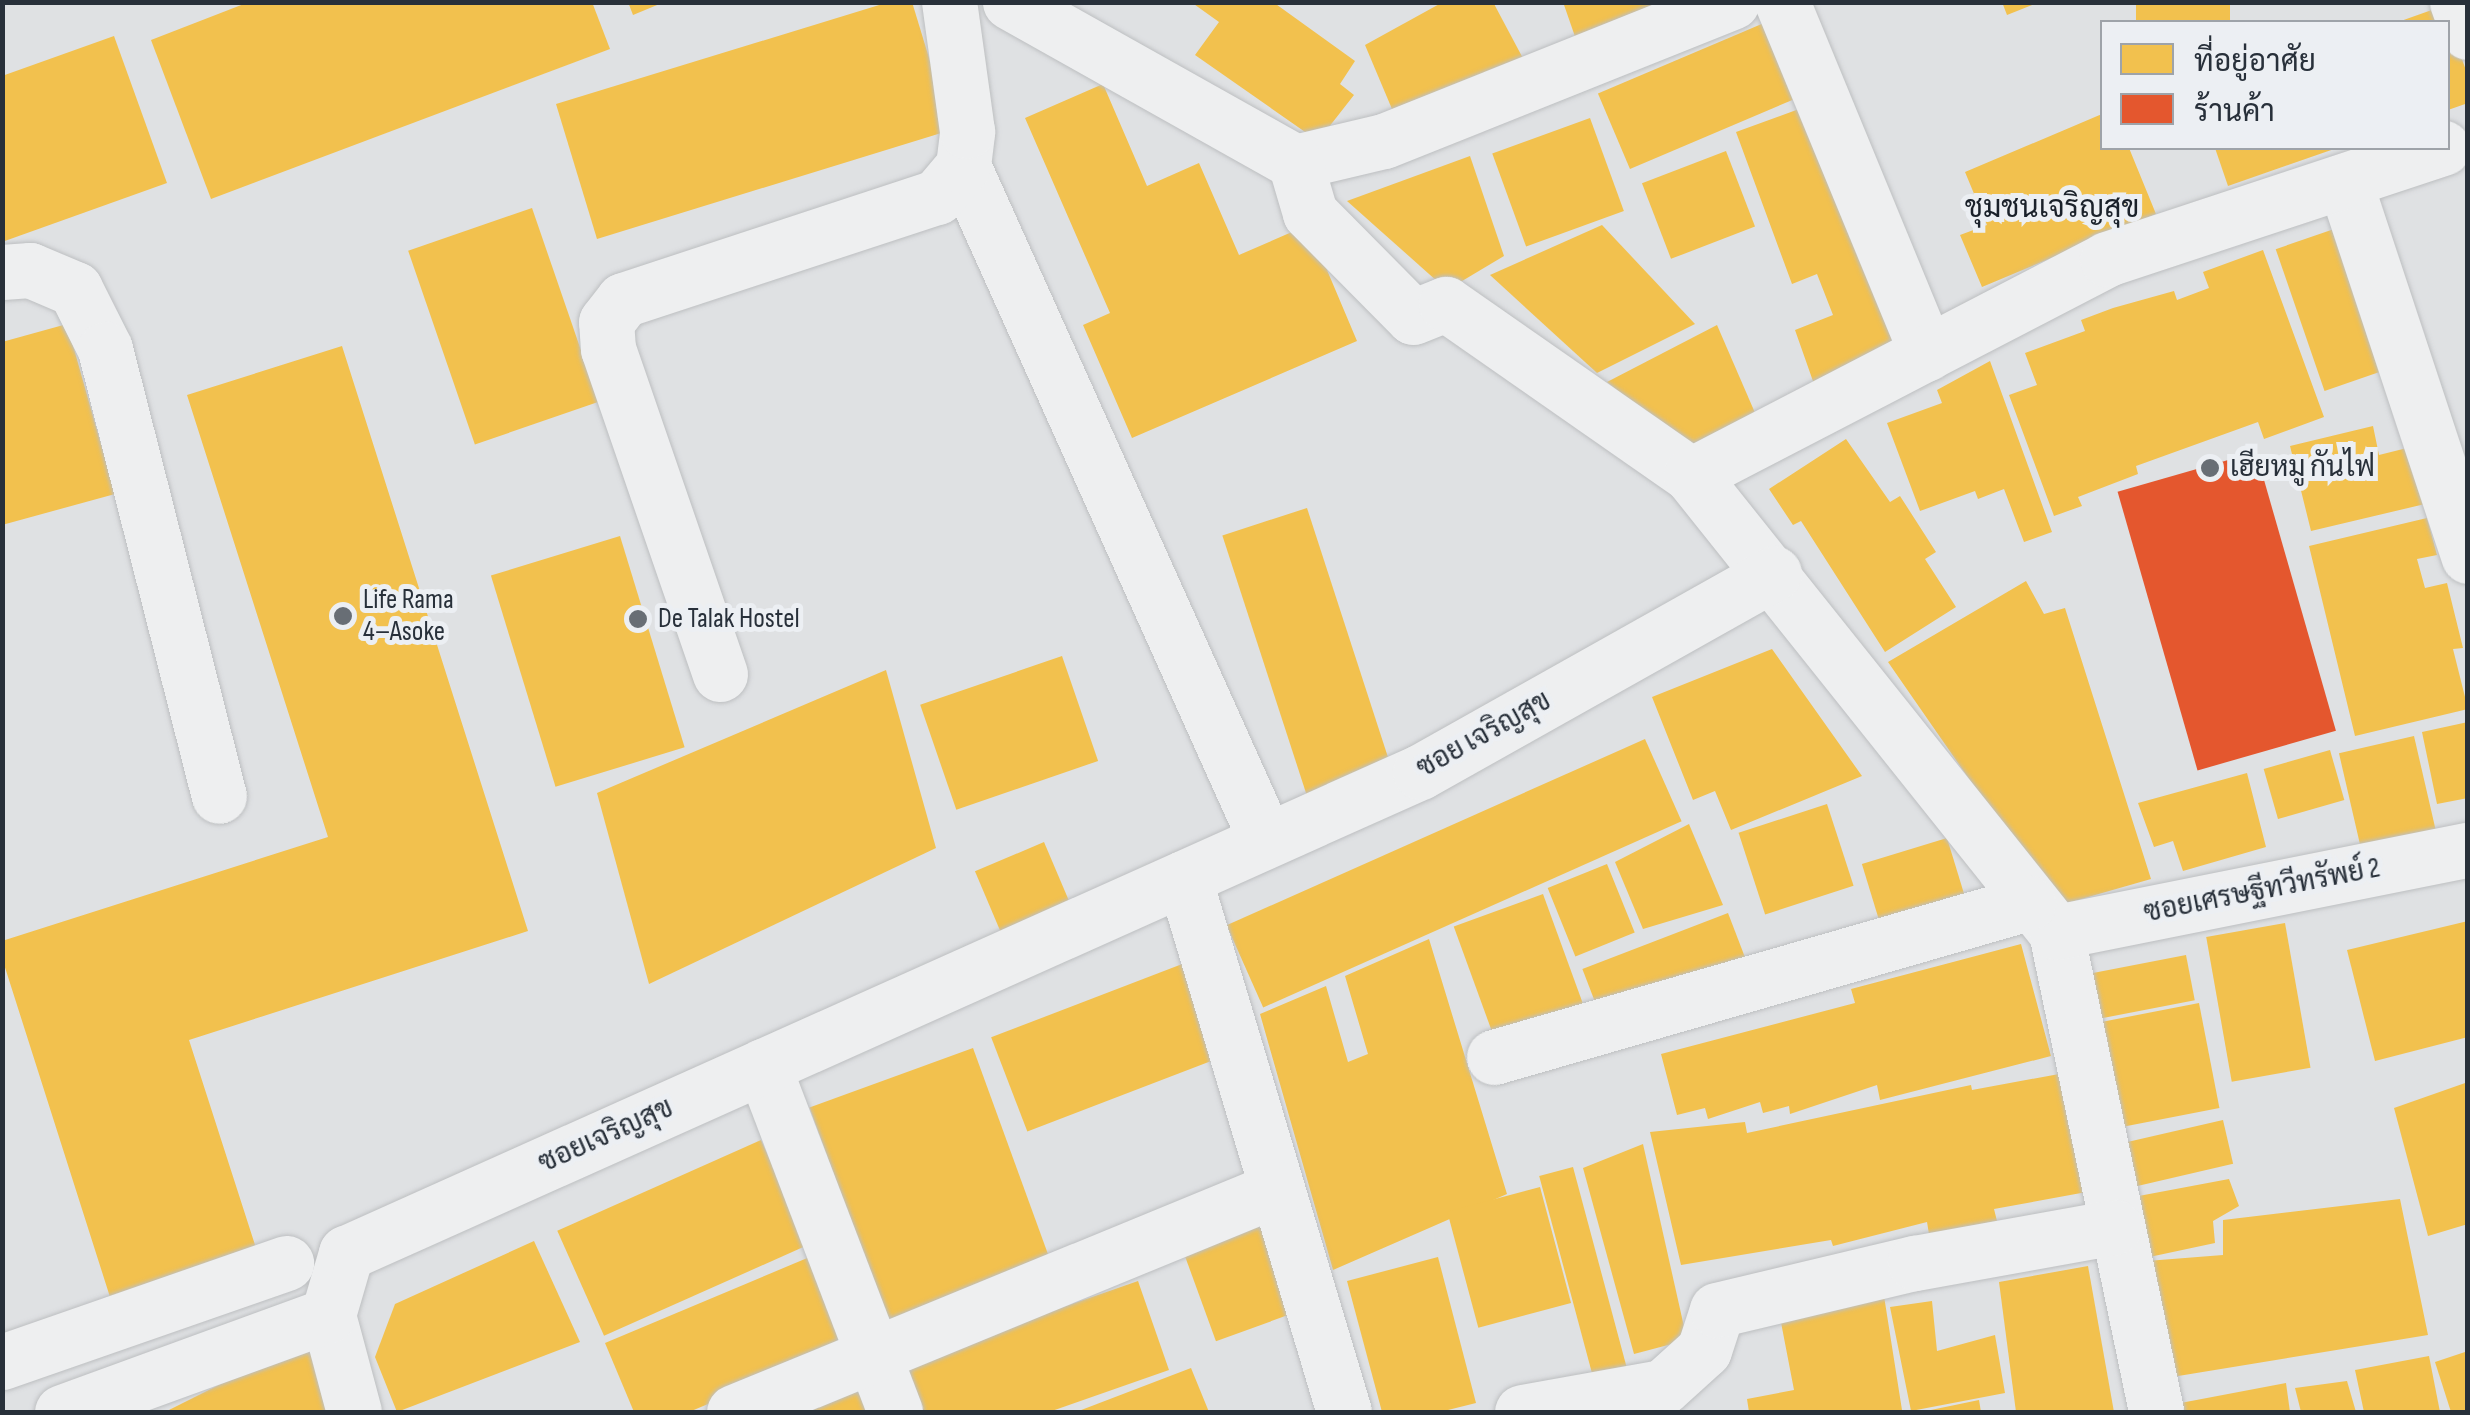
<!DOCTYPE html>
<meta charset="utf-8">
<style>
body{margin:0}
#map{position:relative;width:2470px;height:1415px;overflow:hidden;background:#dfe1e3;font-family:"Sofia Sans Condensed",Sarabun,sans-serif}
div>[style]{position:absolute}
.homes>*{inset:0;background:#f2c14e;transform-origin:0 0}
.shops>*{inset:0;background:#e4572e;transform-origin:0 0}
.roads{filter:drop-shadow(0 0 2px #bdbfc1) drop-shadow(0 0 2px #bdbfc1)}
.minor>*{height:55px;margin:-27.5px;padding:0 27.5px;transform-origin:27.5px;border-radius:27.5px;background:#eeeff0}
.dots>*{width:28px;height:28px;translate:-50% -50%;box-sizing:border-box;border:5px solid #eceff3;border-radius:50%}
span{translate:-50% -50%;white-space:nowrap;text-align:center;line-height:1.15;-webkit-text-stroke:10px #eceff3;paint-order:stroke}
.poi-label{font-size:28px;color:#28303a}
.left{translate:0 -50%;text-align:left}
.street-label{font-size:28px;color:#28303a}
.neighbourhood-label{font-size:30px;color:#1a212a}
.frame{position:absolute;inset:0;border:5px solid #28303a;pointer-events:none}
.legend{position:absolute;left:2100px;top:20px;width:350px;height:130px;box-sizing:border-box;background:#eceff3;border:2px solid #9ea3a9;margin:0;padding:12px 18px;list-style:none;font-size:30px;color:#28303a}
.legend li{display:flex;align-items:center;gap:20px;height:50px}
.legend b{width:50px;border:2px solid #9ea3a9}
</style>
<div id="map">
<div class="homes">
<i style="clip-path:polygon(249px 2px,592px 2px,610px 49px,211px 199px,151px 40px)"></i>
<i style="clip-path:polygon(628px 2px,662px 2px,662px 3px,633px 15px)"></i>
<i style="clip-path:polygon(889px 2px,912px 2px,951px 130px,597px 239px,556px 104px)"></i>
<i style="clip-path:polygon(1191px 2px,1273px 2px,1355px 61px,1340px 84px,1354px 95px,1318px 141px,1195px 55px,1219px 22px)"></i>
<i style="clip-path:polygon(1443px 2px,1493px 2px,1533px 77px,1400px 128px,1365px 45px)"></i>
<i style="clip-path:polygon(1563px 2px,1708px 2px,1579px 48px)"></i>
<i style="clip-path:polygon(2002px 2px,2037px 2px,2037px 3px,2007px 15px)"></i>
<i style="left:2136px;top:2px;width:94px;height:21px"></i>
<i style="clip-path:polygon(2443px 6px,2468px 76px,2468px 103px,2448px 110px,2448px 22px,2398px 22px)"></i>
<i style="left:1771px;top:20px;width:82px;height:188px;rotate:67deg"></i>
<i style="clip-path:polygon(114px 36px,167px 183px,2px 242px,2px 76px)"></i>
<i style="clip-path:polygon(1103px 84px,1147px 186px,1199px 163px,1239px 255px,1308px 225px,1357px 341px,1132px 438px,1083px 325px,1110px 313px,1025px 118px)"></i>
<i style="clip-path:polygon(1810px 105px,1895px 339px,1814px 384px,1795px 330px,1833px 315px,1817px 274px,1792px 284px,1736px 132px)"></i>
<i style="clip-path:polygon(2102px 114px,2102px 148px,2129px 148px,2156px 214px,1982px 287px,1960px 235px,1987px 225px,1965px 172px)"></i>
<i style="left:1590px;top:118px;width:99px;height:104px;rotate:70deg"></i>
<i style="clip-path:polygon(2215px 148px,2337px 148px,2228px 186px)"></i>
<i style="left:1726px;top:151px;width:81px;height:90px;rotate:69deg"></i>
<i style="clip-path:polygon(1470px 156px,1504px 256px,1447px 290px,1347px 201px)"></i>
<i style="left:532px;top:208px;width:205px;height:131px;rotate:71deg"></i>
<i style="clip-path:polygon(1602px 225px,1695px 324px,1597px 373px,1490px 275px)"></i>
<i style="left:2340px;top:227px;width:150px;height:68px;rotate:71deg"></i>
<i style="clip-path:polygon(2263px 250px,2324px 417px,2264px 439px,2258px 422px,2136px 466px,2138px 474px,2078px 497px,2082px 506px,2054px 516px,2009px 395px,2037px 385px,2025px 353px,2085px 331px,2081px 320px,2113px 308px,2174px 291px,2177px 300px,2209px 288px,2203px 272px)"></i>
<i style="clip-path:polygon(67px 324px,115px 494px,2px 525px,2px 342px)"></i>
<i style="clip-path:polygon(1717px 325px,1762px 429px,1698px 457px,1607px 382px)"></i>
<i style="clip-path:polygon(342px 346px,528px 931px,189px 1040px,257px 1251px,110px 1297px,2px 958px,2px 941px,328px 837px,187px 395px)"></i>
<i style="clip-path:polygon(1990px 361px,2052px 532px,2024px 542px,2004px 489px,1978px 499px,1975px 491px,1920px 511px,1887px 423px,1942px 403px,1937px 390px)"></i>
<i style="clip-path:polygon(2373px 426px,2379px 455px,2411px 447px,2425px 504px,2311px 531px,2290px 446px)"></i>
<i style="clip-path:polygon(1846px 439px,1890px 502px,1900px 496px,1936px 552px,1925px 559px,1956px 607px,1885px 652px,1801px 521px,1793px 525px,1769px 489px)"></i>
<i style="left:1307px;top:508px;width:282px;height:89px;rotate:72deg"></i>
<i style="clip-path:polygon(2427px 518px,2437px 555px,2417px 559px,2425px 588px,2447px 583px,2463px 648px,2453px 649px,2468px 709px,2355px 736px,2309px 546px)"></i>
<i style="left:620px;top:536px;width:221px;height:135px;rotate:73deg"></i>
<i style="clip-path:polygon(2026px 581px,2044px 614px,2065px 608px,2151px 879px,2064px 904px,2010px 838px,1888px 662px)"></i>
<i style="clip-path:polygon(1772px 649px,1862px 776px,1731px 830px,1715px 791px,1693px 800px,1652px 697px)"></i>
<i style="left:1062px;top:656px;width:111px;height:150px;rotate:71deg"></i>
<i style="clip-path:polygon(886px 670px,936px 848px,649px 984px,597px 793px)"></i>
<i style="clip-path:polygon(2468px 722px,2468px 798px,2437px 804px,2422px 732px)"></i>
<i style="left:2414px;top:736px;width:98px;height:77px;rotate:77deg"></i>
<i style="left:1645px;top:739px;width:90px;height:458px;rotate:66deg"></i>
<i style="left:2330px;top:750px;width:52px;height:69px;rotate:74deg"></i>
<i style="clip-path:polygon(2247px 773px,2266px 847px,2183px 871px,2173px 841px,2154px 847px,2138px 803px)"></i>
<i style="left:1827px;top:804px;width:86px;height:93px;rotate:72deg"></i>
<i style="clip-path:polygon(1689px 824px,1723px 905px,1643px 929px,1615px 862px)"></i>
<i style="left:1947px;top:838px;width:76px;height:89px;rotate:73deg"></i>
<i style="left:1044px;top:842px;width:84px;height:75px;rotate:67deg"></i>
<i style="left:1607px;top:864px;width:74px;height:64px;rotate:68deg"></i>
<i style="left:1543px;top:894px;width:134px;height:95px;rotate:70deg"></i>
<i style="left:1728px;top:913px;width:65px;height:156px;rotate:69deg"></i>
<i style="clip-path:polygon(2468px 921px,2468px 1037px,2375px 1061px,2347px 950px)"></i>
<i style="left:2285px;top:923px;width:147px;height:80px;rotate:80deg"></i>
<i style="clip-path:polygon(1429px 939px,1507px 1194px,1333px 1270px,1260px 1014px,1326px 986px,1348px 1062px,1368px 1054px,1345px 976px)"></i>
<i style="clip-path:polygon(2021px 944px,2051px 1056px,1880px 1100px,1877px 1085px,1790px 1114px,1789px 1106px,1763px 1113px,1760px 1102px,1708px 1119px,1705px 1108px,1677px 1115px,1661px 1054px,1855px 1003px,1851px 989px)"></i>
<i style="left:2186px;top:955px;width:46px;height:100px;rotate:79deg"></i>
<i style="left:1190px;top:961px;width:101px;height:213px;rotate:69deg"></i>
<i style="left:2199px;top:1003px;width:107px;height:106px;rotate:79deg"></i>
<i style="left:973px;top:1048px;width:230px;height:174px;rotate:70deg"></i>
<i style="clip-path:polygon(2070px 1072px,2092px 1191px,1994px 1209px,1997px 1221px,1929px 1234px,1927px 1222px,1833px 1246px,1831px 1240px,1681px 1265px,1650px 1132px,1745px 1122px,1747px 1133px,1971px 1085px,1972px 1090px)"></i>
<i style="clip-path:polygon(2468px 1082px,2468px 1224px,2428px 1236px,2394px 1108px)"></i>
<i style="left:2223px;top:1120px;width:45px;height:107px;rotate:77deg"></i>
<i style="left:761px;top:1140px;width:115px;height:223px;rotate:66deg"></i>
<i style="clip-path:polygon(1643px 1144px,1687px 1340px,1634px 1354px,1583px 1168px)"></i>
<i style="left:1573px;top:1167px;width:223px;height:35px;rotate:75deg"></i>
<i style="clip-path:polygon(2229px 1179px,2239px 1206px,2213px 1221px,2215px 1243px,2140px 1259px,2128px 1198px)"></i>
<i style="left:1540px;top:1187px;width:120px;height:96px;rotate:75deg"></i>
<i style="clip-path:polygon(2400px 1199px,2428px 1335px,2166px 1378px,2147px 1261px,2223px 1255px,2223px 1220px)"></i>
<i style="left:1270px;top:1212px;width:103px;height:95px;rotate:70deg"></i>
<i style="clip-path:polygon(534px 1241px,580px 1342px,397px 1412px,375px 1357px,395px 1304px)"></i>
<i style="clip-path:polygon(812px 1256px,849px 1345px,689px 1412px,634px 1412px,605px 1343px)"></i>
<i style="clip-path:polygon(1438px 1257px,1476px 1403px,1440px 1412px,1382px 1412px,1347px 1281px)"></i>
<i style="clip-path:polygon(2088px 1266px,2114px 1412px,2016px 1412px,1999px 1282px)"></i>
<i style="clip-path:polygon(1138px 1281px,1169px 1370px,1049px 1412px,910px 1412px,894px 1366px)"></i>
<i style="clip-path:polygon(1884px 1296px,1902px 1410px,1749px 1412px,1747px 1399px,1794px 1390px,1779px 1312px)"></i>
<i style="clip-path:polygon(1932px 1301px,1937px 1351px,1995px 1335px,2005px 1393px,1911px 1411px,1890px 1307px)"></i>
<i style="clip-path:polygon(318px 1335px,336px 1412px,165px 1412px)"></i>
<i style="clip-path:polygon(2468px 1351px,2468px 1412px,2451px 1412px,2435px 1362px)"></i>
<i style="clip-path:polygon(2429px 1356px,2440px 1412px,2364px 1412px,2355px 1370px)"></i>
<i style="clip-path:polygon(1191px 1368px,1209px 1412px,1076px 1412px)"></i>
<i style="clip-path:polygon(866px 1375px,882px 1412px,781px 1412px)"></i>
<i style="clip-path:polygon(2347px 1381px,2356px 1412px,2301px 1412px,2295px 1388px)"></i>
<i style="clip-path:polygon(2286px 1383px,2290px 1412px,2171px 1412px,2170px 1405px)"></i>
<i style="clip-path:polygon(1979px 1400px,1981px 1412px,1926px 1412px,1926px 1411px)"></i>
</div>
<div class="shops">
<i style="left:2256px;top:452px;width:290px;height:144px;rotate:74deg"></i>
</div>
<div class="roads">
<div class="minor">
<i style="left:1010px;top:2px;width:327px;rotate:29.3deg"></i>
<i style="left:1295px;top:162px;width:91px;rotate:-13.3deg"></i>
<i style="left:1384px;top:141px;width:375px;rotate:-21.8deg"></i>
<i style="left:1782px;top:2px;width:380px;rotate:67.6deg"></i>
<i style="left:2457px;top:2px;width:32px;rotate:70deg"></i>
<i style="left:1295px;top:162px;width:53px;rotate:73.6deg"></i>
<i style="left:1310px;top:213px;width:146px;rotate:45.3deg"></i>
<i style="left:1413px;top:317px;width:35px;rotate:-22deg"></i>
<i style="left:1446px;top:304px;width:299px;rotate:34.9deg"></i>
<i style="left:1691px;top:475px;width:585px;rotate:51.39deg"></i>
<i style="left:2056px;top:932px;width:490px;rotate:78.2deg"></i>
<i style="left:963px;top:166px;width:737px;rotate:65.8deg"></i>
<i style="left:2345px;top:183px;width:393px;rotate:71.7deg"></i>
<i style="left:2px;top:272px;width:28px;rotate:-4deg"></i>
<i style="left:30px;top:270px;width:49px;rotate:22.9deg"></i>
<i style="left:75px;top:289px;width:67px;rotate:63.4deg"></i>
<i style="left:105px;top:349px;width:461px;rotate:75.7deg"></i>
<i style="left:1691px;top:475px;width:469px;rotate:-27.4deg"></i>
<i style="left:2107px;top:259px;width:354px;rotate:-18.3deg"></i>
<i style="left:720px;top:674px;width:344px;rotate:-109deg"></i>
<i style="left:608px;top:349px;width:27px;rotate:-94deg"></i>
<i style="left:606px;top:322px;width:28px;rotate:-52deg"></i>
<i style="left:623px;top:300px;width:330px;rotate:-18.2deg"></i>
<i style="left:937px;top:197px;width:40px;rotate:-50deg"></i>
<i style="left:963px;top:166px;width:35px;rotate:-83deg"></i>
<i style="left:967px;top:131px;width:130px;rotate:-97.9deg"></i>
<i style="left:1184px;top:878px;width:557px;rotate:73.32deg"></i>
<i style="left:2056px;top:932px;width:420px;rotate:-11.3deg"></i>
<i style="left:1494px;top:1057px;width:556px;rotate:-16.09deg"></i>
<i style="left:763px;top:1066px;width:370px;rotate:69.1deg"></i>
<i style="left:328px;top:1315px;width:100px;rotate:75deg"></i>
<i style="left:2px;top:1362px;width:301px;rotate:-19.2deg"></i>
<i style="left:62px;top:1412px;width:283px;rotate:-20deg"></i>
<i style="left:328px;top:1315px;width:65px;rotate:-73.8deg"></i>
<i style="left:346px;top:1253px;width:1177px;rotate:-24.13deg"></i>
<i style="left:1420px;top:772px;width:406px;rotate:-29.3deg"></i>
<i style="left:734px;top:1412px;width:587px;rotate:-22.33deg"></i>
<i style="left:1522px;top:1412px;width:143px;rotate:-10.1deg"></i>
<i style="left:1663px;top:1387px;width:55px;rotate:-42.1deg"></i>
<i style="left:1704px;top:1350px;width:42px;rotate:-72deg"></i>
<i style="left:1717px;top:1310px;width:204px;rotate:-13.4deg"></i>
<i style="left:1915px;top:1263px;width:203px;rotate:-10.2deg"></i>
</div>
</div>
<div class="dots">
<i style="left:2210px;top:468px;background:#686e75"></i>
<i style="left:343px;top:616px;background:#686e75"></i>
<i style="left:638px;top:619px;background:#686e75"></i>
</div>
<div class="poi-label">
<span class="left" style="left:2230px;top:468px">เฮียหมู กันไฟ</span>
<span class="left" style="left:363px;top:616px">Life Rama<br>4–Asoke</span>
<span class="left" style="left:658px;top:619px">De Talak Hostel</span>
</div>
<div class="street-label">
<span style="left:1484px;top:735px;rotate:-29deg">ซอย เจริญสุข</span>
<span style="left:2262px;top:891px;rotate:-11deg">ซอยเศรษฐีทวีทรัพย์ 2</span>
<span style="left:606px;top:1136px;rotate:-24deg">ซอยเจริญสุข</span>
</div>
<div class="neighbourhood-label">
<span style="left:2052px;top:208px">ชุมชนเจริญสุข</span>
</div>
<div class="frame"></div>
<ul class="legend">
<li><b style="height:28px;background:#f2c14e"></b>ที่อยู่อาศัย</li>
<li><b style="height:28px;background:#e4572e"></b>ร้านค้า</li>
</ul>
</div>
